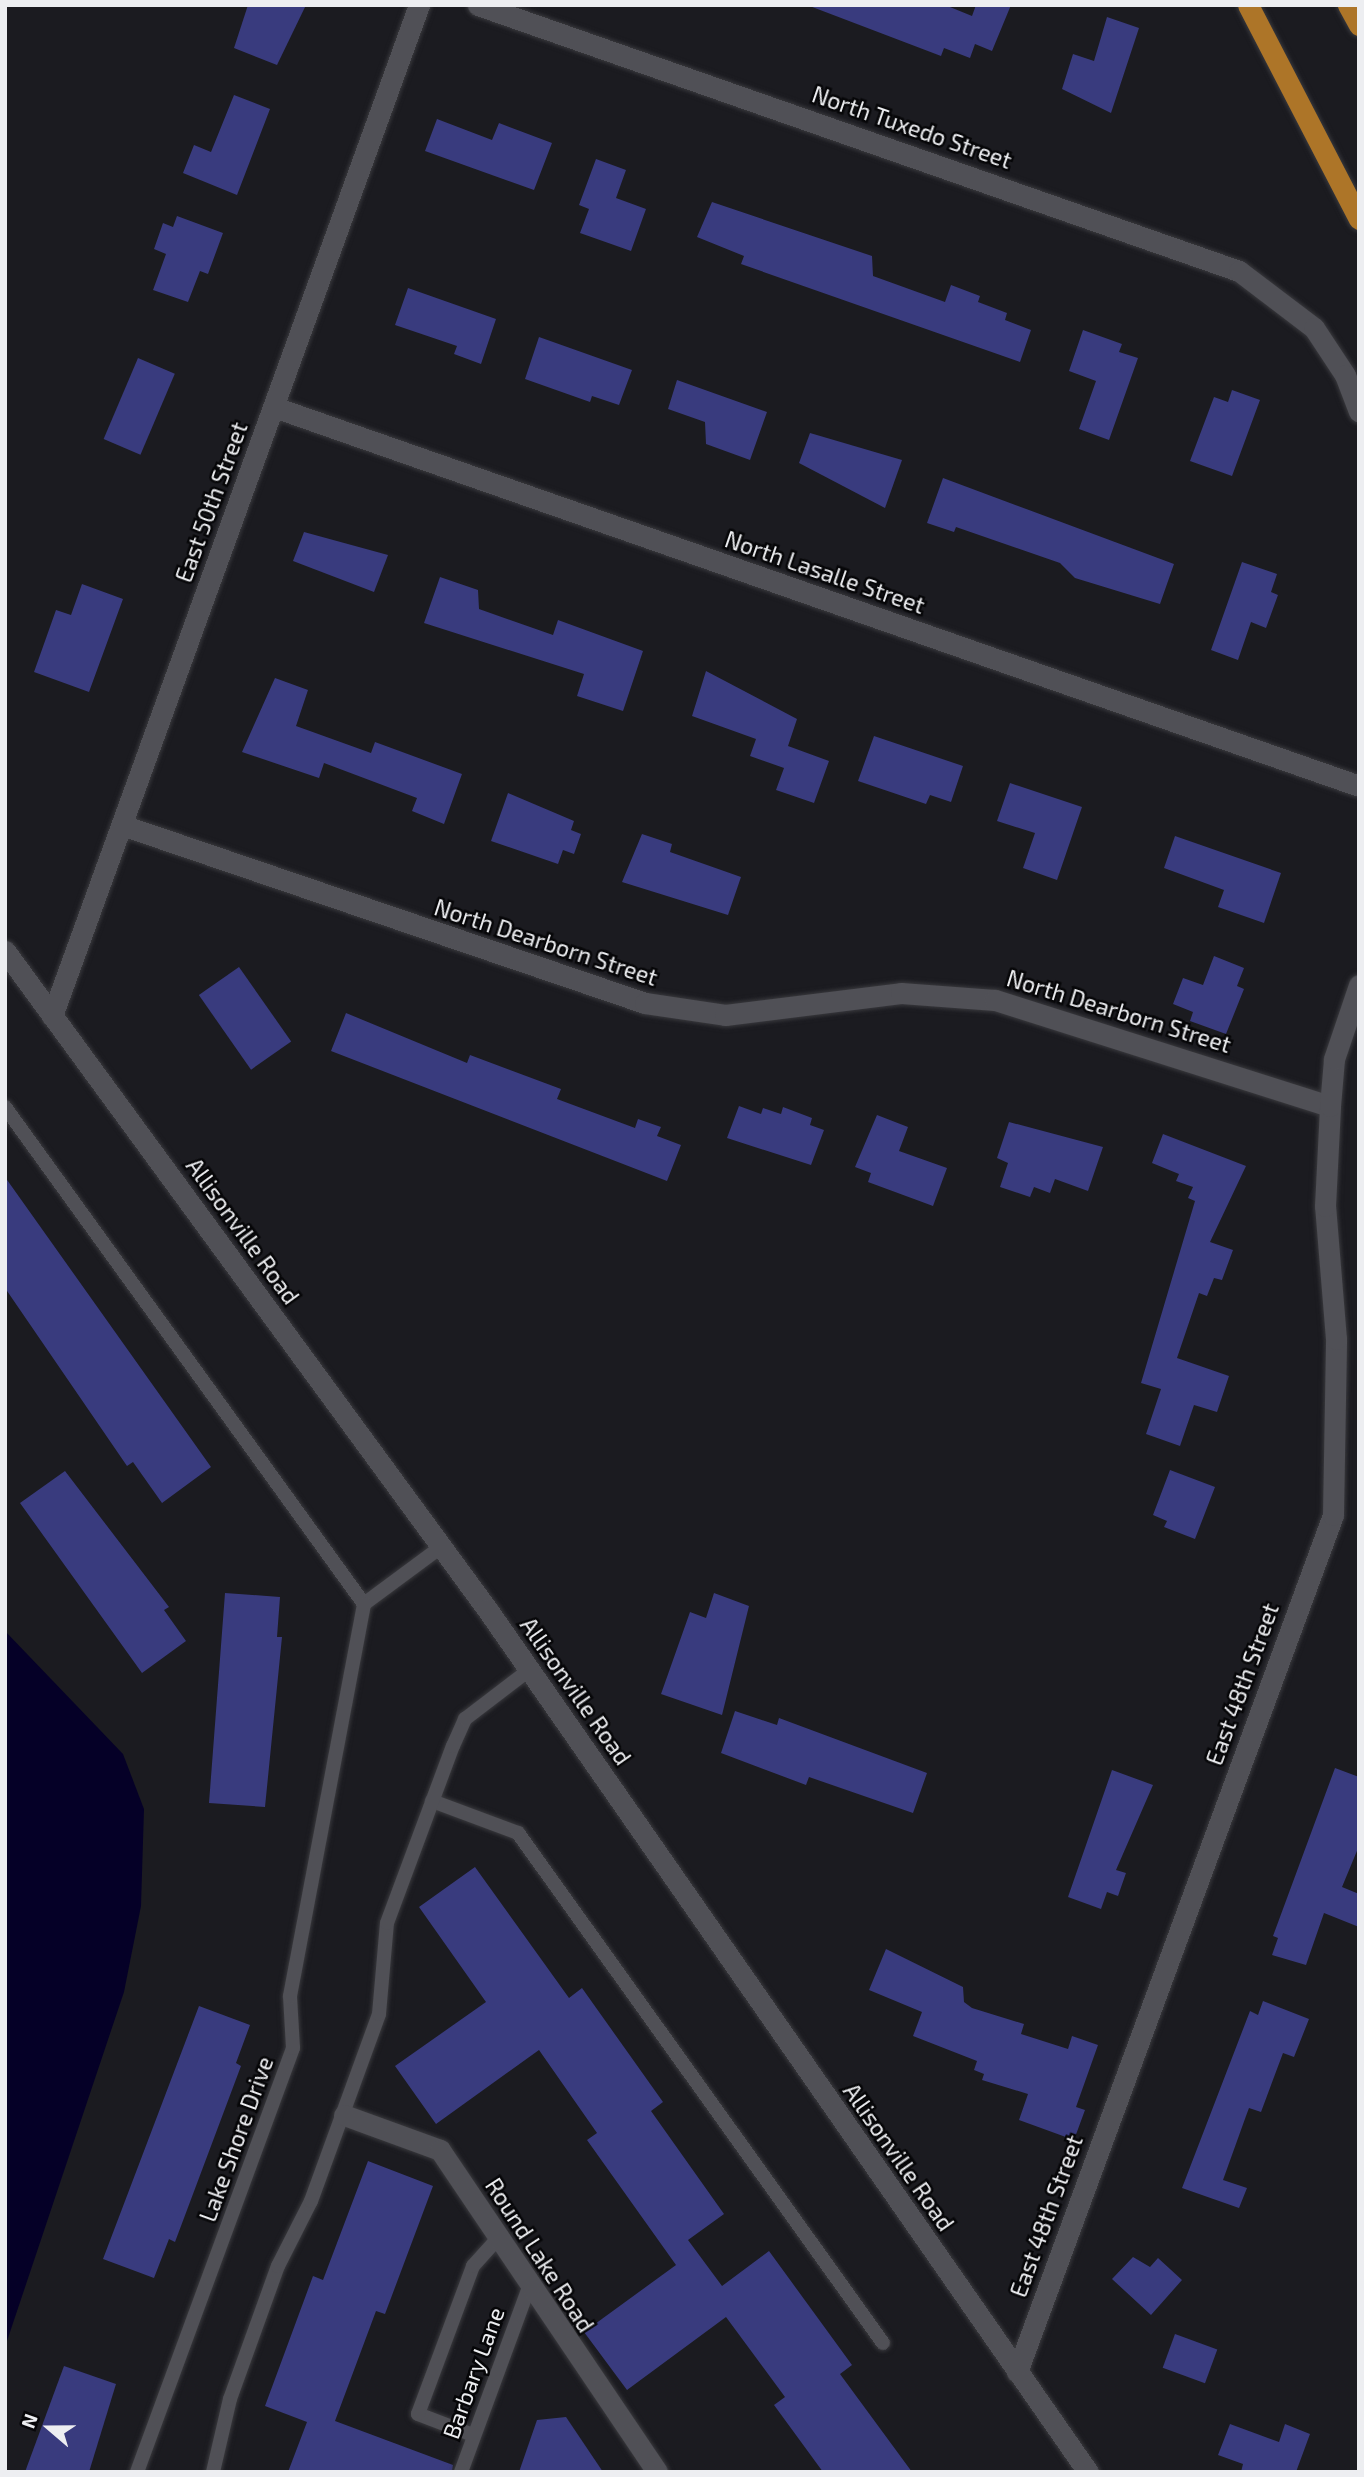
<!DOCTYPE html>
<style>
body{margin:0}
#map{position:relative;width:1364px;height:2477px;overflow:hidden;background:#1b1b20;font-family:"Exo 2",sans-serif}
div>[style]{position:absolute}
.water>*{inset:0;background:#050027}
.building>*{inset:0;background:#393b7e;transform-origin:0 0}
.roads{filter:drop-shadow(0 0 2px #39393d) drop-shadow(0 0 2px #39393d)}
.service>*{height:14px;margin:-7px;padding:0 7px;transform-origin:7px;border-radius:7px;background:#505056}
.minor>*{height:21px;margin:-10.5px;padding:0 10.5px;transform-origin:10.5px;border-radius:10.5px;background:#505056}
.secondary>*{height:21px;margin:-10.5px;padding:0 10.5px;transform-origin:10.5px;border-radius:10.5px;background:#505056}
.primary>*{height:21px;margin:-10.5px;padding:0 10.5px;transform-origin:10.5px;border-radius:10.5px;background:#ad7528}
span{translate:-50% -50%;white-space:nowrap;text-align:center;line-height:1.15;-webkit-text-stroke:5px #060608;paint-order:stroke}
.street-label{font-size:23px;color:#edeef1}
.frame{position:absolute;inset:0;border:7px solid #edeef1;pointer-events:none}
.north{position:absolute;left:14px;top:2393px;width:70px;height:70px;-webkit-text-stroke:5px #060608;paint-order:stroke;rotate:290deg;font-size:19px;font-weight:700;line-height:28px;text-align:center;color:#edeef1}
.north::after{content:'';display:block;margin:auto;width:24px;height:32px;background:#edeef1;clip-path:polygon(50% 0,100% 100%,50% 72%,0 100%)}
</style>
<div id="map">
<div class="water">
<i style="clip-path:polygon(5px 1631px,123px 1754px,144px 1809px,141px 1906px,124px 1992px,5px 2347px)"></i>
</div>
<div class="building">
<i style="clip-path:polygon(248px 5px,306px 5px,277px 65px,234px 48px)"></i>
<i style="clip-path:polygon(807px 5px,945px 5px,972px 16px,976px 5px,1011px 5px,992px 51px,975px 44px,970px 58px,944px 48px,941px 56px)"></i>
<i style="clip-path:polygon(1107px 17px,1139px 28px,1111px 113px,1062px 89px,1073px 54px,1094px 61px)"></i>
<i style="clip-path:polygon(234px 95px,270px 109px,237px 195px,183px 173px,194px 145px,211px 152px)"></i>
<i style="clip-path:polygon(437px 119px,492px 140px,499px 123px,552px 143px,534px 190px,425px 151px)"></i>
<i style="clip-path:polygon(596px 159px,626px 170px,616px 198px,646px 209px,631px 251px,580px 233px,589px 209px,579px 205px)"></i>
<i style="clip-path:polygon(712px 202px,872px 256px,873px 276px,945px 302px,951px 285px,980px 296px,978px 302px,1007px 313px,1005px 320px,1031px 330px,1020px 362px,741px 264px,744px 256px,697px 237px)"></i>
<i style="clip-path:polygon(177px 216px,223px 233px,208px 274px,200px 271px,188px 302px,153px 290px,166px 254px,154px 249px,163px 223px,173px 227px)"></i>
<i style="clip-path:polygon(408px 288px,496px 319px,481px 364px,454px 354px,457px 346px,395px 325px)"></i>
<i style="clip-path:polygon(1083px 330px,1122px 344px,1119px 352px,1138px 358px,1109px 440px,1079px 429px,1096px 381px,1069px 371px)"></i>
<i style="clip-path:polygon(539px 337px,632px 370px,619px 405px,592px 396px,590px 402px,525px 379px)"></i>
<i style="left:138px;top:358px;width:40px;height:88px;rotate:23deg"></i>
<i style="clip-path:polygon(677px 380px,767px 412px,750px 460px,706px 444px,705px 422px,668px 409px)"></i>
<i style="clip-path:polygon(1232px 390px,1260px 400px,1232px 476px,1190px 461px,1214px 397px,1228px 402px)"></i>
<i style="clip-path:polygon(810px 433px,902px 460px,885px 508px,799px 463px)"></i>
<i style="clip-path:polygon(943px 478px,1174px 564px,1160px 604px,1075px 578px,1060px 563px,956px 527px,954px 532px,927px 523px)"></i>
<i style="clip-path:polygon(304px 532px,388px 555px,374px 592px,293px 561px)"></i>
<i style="clip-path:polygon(1242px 562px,1277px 574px,1271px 592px,1278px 595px,1266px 628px,1251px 622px,1238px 660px,1211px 650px)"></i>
<i style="clip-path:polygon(440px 577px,478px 590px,479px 609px,553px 635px,558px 620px,643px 651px,623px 711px,577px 696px,584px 674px,424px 623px)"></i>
<i style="clip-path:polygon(82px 584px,123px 599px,89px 692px,34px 672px,56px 610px,71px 615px)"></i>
<i style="clip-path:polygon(706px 671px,797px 719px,788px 746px,829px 761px,814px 803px,776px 790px,784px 768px,750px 756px,756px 739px,692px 716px)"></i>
<i style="clip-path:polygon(275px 678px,308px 690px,296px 726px,371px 753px,375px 742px,462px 774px,444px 824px,412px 811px,417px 798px,324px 763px,319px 778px,242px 752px)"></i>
<i style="clip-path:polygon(874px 736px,963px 766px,951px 802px,930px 795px,926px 804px,858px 781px)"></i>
<i style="clip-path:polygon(1010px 783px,1082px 807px,1057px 880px,1023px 868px,1035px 833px,997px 821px)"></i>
<i style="clip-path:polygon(508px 793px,574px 821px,571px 830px,581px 834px,574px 854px,563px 850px,558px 864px,491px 841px)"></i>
<i style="clip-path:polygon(642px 834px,672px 844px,670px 852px,741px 877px,728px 915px,622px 882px)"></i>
<i style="clip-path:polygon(1175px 836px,1281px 873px,1264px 923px,1218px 907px,1224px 890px,1164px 868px)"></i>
<i style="clip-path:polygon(1214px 956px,1244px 968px,1237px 986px,1244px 989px,1226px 1034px,1190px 1021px,1193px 1012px,1173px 1004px,1183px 978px,1203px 985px)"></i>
<i style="left:239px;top:967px;width:91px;height:49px;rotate:55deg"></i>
<i style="clip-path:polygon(346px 1013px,467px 1063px,470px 1055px,561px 1089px,557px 1099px,635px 1128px,638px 1119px,661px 1127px,657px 1136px,681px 1145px,667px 1181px,331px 1051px)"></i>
<i style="clip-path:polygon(739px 1106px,761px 1114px,763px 1108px,781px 1114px,783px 1107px,812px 1118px,810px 1125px,824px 1130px,811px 1165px,727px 1138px)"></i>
<i style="clip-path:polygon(877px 1115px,908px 1127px,899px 1151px,947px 1168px,933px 1206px,868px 1182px,871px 1173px,855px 1167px)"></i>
<i style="clip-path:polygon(1009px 1122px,1103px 1147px,1088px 1191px,1055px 1179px,1050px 1193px,1034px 1187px,1030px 1197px,1000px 1187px,1008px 1163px,997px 1158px)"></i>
<i style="clip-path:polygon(1163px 1134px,1246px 1166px,1210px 1242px,1233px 1250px,1222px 1280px,1214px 1278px,1207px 1296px,1199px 1293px,1177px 1358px,1229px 1376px,1217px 1412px,1194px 1405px,1180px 1446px,1146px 1434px,1161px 1389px,1141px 1383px,1195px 1201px,1188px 1198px,1193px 1187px,1176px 1181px,1179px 1174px,1152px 1163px)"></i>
<i style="clip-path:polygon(5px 1177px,211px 1467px,162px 1503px,133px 1462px,127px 1466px,5px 1288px)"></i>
<i style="clip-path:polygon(1170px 1470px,1215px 1487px,1195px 1539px,1164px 1527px,1167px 1521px,1153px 1515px)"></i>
<i style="clip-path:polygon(65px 1471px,169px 1607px,164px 1610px,186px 1641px,142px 1673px,20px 1503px)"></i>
<i style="clip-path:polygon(225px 1593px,280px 1597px,277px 1637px,282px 1637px,265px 1807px,209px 1803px)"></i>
<i style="clip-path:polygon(714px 1593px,749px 1606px,722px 1715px,661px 1694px,690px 1612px,706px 1618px)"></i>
<i style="clip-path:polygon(735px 1711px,777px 1725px,779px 1718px,927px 1773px,913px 1813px,809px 1777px,806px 1785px,721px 1753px)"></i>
<i style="clip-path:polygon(1335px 1768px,1359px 1777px,1359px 1846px,1342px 1887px,1359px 1894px,1359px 1927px,1324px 1913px,1306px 1965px,1272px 1955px,1278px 1938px,1273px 1936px)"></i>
<i style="clip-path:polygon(1112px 1770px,1153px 1785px,1116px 1870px,1126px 1873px,1118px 1896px,1107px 1892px,1101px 1909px,1068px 1897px)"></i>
<i style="clip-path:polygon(475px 1867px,569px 1998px,582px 1988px,663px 2102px,651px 2111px,724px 2214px,688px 2240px,722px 2286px,769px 2251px,852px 2365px,840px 2374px,912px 2472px,823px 2472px,774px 2405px,785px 2397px,726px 2317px,627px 2390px,584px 2332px,676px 2265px,587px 2140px,597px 2133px,539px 2050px,436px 2124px,395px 2066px,486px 2002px,419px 1907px)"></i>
<i style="clip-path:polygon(886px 1949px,963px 1987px,964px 2002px,972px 2008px,1024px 2024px,1021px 2034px,1068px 2049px,1072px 2036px,1098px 2045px,1076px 2107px,1085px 2110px,1074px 2140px,1019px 2120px,1028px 2094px,982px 2080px,984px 2074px,974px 2070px,977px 2061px,913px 2036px,922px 2012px,869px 1990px)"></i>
<i style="clip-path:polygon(1263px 2001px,1309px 2019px,1294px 2057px,1283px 2053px,1261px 2112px,1249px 2108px,1246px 2116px,1223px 2180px,1247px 2188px,1239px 2208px,1182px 2188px,1250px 2011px,1258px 2015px)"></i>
<i style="clip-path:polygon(199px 2006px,250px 2025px,236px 2063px,241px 2066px,175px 2242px,169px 2239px,154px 2278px,103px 2259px)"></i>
<i style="clip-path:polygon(368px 2161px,433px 2186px,385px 2314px,376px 2311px,335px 2421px,453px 2465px,452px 2472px,288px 2472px,307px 2422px,265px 2406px,313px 2276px,323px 2280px)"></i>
<i style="clip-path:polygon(1133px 2257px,1150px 2267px,1158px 2258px,1182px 2280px,1151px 2315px,1112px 2279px)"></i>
<i style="left:1175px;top:2334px;width:45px;height:36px;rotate:20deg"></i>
<i style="clip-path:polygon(64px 2366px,116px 2384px,89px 2472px,25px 2472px)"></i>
<i style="clip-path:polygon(566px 2417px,603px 2472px,519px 2472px,537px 2420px)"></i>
<i style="clip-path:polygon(1230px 2424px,1279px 2442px,1285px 2424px,1310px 2434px,1296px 2472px,1241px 2472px,1243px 2464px,1218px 2455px)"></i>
</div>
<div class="roads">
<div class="service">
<i style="left:5px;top:1107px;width:613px;rotate:54.16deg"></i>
<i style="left:364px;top:1604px;width:96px;rotate:-36.5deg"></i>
<i style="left:432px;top:1801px;width:92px;rotate:20.4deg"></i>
<i style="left:518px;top:1833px;width:627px;rotate:54.41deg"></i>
<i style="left:473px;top:2435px;width:59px;rotate:-159.1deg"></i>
<i style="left:418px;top:2414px;width:158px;rotate:-69.6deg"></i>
<i style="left:473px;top:2266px;width:36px;rotate:-48deg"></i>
<i style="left:137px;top:2472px;width:452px;rotate:-69.8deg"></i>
<i style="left:293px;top:2048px;width:52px;rotate:-93.3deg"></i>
<i style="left:290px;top:1996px;width:399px;rotate:-79.3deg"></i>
<i style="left:213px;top:2472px;width:75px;rotate:-76.9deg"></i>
<i style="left:230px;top:2399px;width:141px;rotate:-70.2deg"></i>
<i style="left:278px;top:2266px;width:73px;rotate:-63.1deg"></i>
<i style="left:311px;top:2201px;width:199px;rotate:-70deg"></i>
<i style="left:379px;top:2014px;width:91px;rotate:-85deg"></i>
<i style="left:387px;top:1923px;width:189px;rotate:-69.6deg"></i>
<i style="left:453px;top:1746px;width:30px;rotate:-66deg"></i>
<i style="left:465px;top:1719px;width:81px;rotate:-37.4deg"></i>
<i style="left:461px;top:2472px;width:194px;rotate:-69.8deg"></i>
</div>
<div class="minor">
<i style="left:478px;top:5px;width:806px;rotate:19.27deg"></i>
<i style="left:1239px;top:271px;width:94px;rotate:37.2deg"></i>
<i style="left:1314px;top:328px;width:56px;rotate:56.6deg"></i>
<i style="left:1345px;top:375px;width:39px;rotate:69deg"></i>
<i style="left:274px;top:407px;width:1149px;rotate:19.25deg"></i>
<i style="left:122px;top:825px;width:552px;rotate:18.8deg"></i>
<i style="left:645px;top:1003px;width:81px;rotate:8.5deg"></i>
<i style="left:725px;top:1015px;width:177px;rotate:-7.1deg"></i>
<i style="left:901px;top:993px;width:94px;rotate:4.3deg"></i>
<i style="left:995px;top:1000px;width:351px;rotate:17.6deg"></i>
<i style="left:52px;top:1016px;width:1076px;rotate:-70.05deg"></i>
<i style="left:344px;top:2115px;width:102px;rotate:20deg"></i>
<i style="left:440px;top:2150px;width:388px;rotate:56deg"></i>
<i style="left:1017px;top:2372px;width:913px;rotate:-69.76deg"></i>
<i style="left:1333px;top:1515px;width:176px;rotate:-89deg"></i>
<i style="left:1336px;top:1339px;width:133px;rotate:-94.7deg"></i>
<i style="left:1325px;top:1206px;width:100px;rotate:-87.1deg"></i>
<i style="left:1330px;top:1106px;width:47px;rotate:-85.1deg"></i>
<i style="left:1334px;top:1059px;width:78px;rotate:-71.3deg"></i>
</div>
<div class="secondary">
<i style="left:5px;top:951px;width:816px;rotate:53.78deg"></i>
<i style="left:487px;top:1609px;width:1052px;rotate:55.15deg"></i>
</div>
<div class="primary">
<i style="left:1248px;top:5px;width:241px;rotate:62.6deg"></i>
<i style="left:1348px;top:5px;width:23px;rotate:61deg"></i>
</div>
</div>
<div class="street-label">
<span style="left:912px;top:127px;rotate:19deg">North Tuxedo Street</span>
<span style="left:211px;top:502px;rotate:-70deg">East 50th Street</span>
<span style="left:825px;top:572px;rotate:19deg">North Lasalle Street</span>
<span style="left:546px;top:942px;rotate:18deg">North Dearborn Street</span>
<span style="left:1119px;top:1011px;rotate:17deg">North Dearborn Street</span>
<span style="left:243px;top:1231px;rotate:54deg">Allisonville Road</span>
<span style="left:1242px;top:1684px;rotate:-70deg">East 48th Street</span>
<span style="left:576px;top:1691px;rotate:55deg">Allisonville Road</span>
<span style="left:236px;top:2139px;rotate:-70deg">Lake Shore Drive</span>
<span style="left:899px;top:2157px;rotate:55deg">Allisonville Road</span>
<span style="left:1046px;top:2216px;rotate:-70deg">East 48th Street</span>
<span style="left:540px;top:2255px;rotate:57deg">Round Lake Road</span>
<span style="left:473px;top:2373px;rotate:-70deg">Barbary Lane</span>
</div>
<div class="frame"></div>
<div class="north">N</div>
</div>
